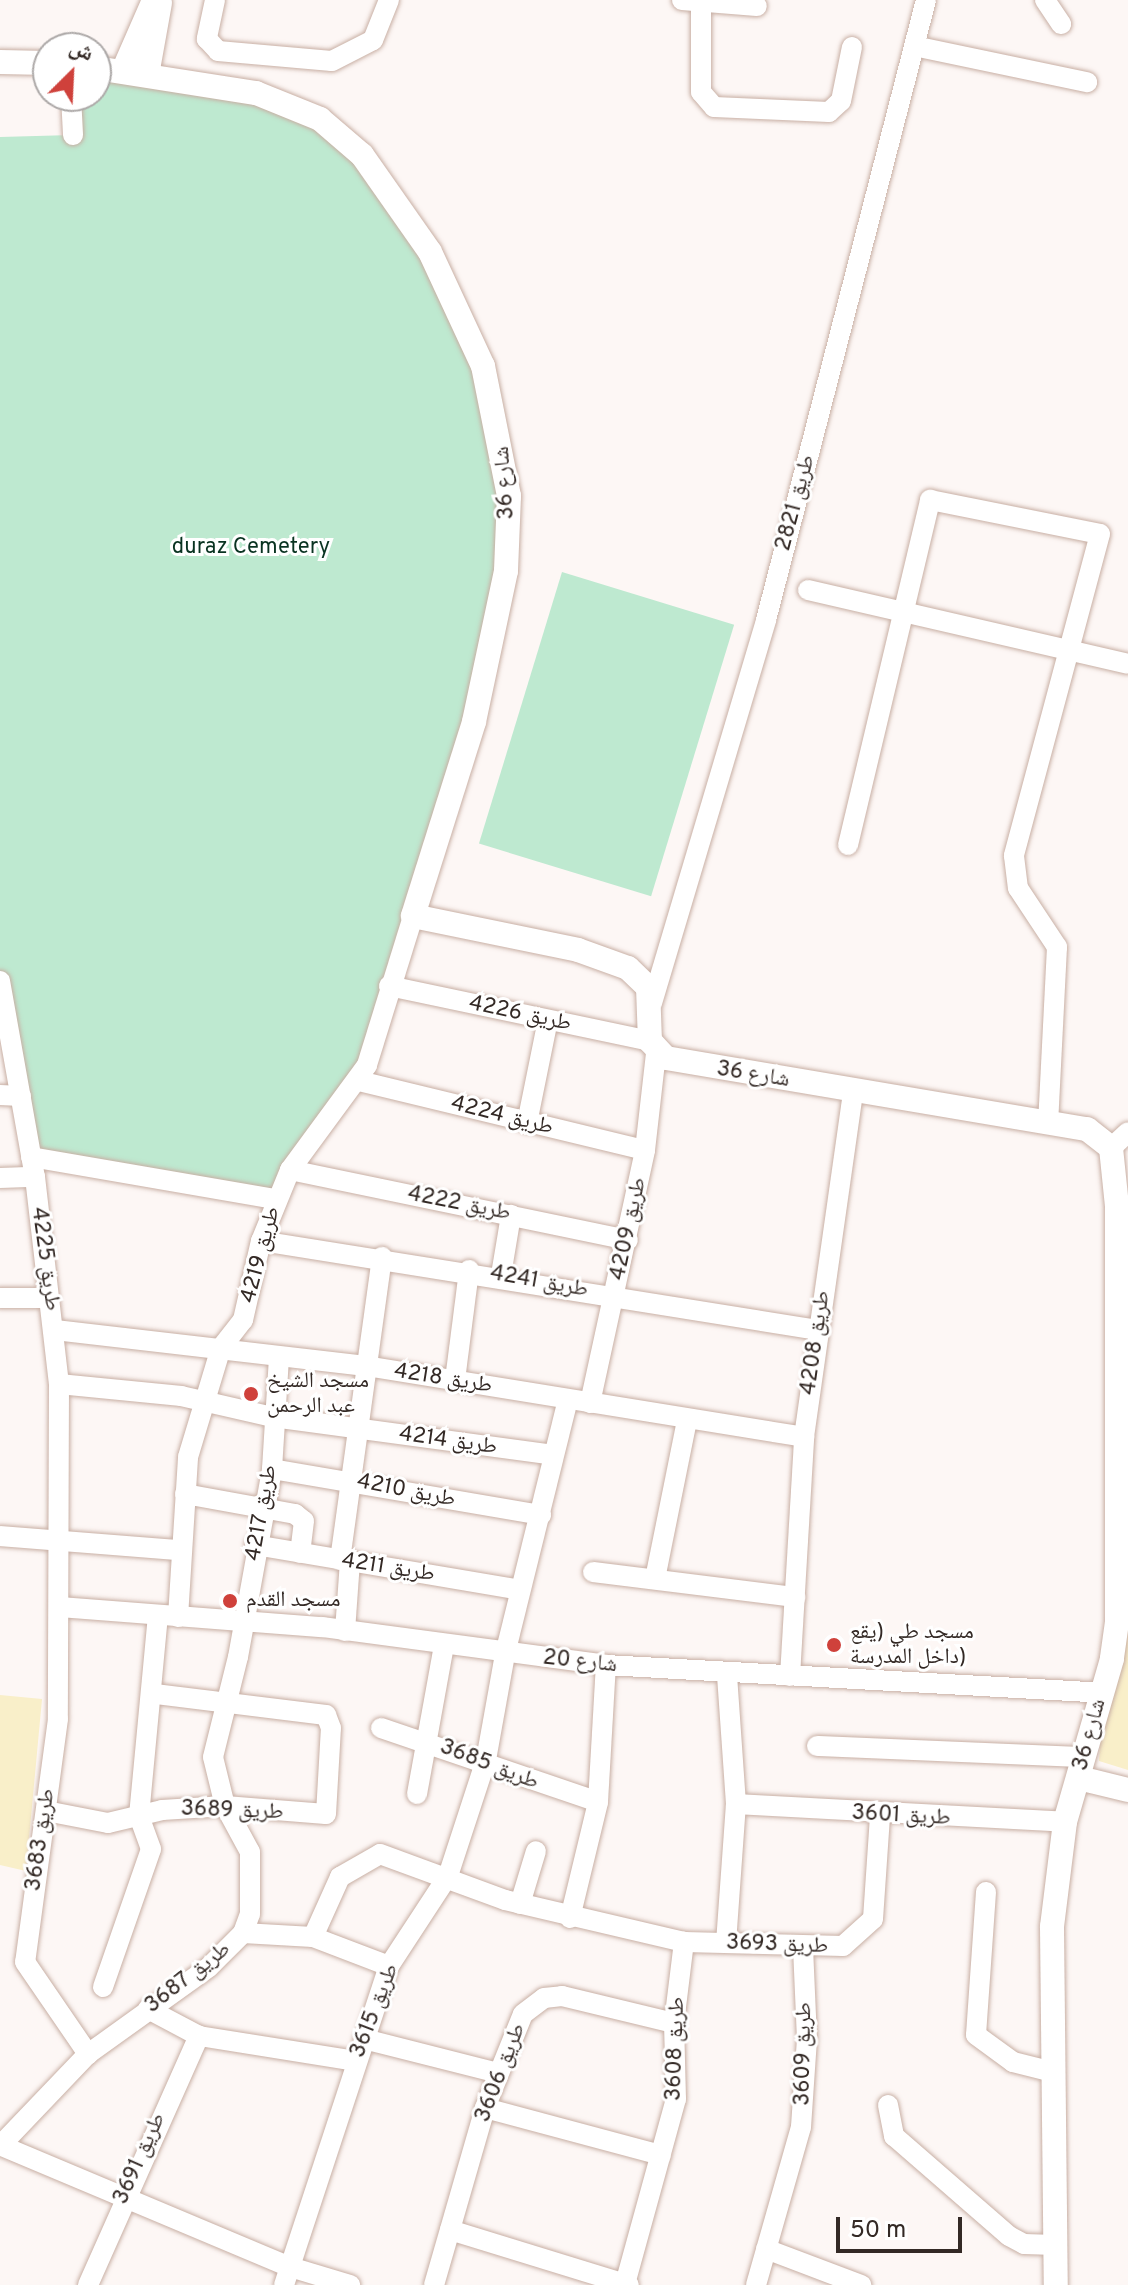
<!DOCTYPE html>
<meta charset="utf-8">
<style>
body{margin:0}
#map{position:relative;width:1128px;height:2285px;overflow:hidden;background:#fdf7f5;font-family:Overpass,"Noto Naskh Arabic",sans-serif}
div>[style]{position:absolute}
.green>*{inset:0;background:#bee9d0;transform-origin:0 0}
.sand>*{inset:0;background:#f9efc9}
.roads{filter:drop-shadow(0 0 2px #c8afa4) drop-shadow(0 0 2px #c8afa4)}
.minor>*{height:20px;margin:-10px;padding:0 10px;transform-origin:10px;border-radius:10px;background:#fff}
.tertiary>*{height:24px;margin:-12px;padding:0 12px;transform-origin:12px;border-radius:12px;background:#fff}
.dots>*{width:22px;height:22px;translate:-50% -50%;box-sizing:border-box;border:4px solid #fff;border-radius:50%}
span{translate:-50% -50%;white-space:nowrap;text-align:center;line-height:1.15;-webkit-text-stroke:6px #fff;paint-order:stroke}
.street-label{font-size:22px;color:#332925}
.park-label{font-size:22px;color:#093321}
.poi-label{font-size:22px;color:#332925}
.left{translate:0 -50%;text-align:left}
.north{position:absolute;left:32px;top:32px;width:80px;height:80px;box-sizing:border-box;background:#fff;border:2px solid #ada9a8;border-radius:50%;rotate:24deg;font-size:22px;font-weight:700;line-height:32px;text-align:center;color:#332925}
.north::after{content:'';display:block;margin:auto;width:28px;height:36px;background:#cf413b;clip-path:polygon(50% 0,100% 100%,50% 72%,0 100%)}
.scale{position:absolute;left:836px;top:2217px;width:126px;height:36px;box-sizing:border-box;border:4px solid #332925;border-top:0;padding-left:10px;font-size:24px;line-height:28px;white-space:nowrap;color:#332925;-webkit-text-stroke:6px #fff;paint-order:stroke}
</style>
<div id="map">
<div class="green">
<i style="clip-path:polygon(96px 68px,320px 119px,386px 187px,483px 366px,506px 571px,359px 1081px,275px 1199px,31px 1157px,0 981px,0 137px,72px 135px,71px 96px,96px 96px)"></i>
<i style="left:562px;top:572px;width:180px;height:284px;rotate:17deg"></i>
</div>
<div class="sand">
<i style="clip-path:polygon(1128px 1294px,1128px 1770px,1099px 1761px)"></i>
<i style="clip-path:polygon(0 1695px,42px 1699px,26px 1871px,0 1865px)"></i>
</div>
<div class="roads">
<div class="minor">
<i style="left:215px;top:0;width:40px;rotate:102deg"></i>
<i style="left:207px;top:39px;width:16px;rotate:47deg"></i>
<i style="left:218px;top:51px;width:114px;rotate:5deg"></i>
<i style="left:332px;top:61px;width:46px;rotate:-27.1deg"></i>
<i style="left:373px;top:40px;width:43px;rotate:-68.2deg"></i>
<i style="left:682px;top:0;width:75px;rotate:4.6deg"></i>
<i style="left:701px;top:0;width:92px;rotate:90deg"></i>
<i style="left:701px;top:92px;width:20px;rotate:49deg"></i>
<i style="left:714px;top:107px;width:115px;rotate:2.5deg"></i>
<i style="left:829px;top:112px;width:16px;rotate:-43deg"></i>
<i style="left:841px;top:101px;width:55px;rotate:-78.5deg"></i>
<i style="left:1045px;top:0;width:29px;rotate:56deg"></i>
<i style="left:914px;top:46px;width:177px;rotate:11.8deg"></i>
<i style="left:71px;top:96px;width:39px;rotate:87deg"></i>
<i style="left:808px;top:590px;width:328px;rotate:13deg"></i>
<i style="left:848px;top:845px;width:355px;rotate:-76.6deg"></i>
<i style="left:930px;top:500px;width:173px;rotate:11.3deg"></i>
<i style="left:1100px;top:534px;width:333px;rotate:105deg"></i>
<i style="left:1014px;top:856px;width:32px;rotate:83deg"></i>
<i style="left:1018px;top:888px;width:71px;rotate:56.5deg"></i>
<i style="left:1057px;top:947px;width:175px;rotate:92.9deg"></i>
<i style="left:0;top:981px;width:199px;rotate:79.9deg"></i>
<i style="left:35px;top:1177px;width:208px;rotate:83.4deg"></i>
<i style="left:59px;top:1384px;width:335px;rotate:90.2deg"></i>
<i style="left:58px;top:1719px;width:245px;rotate:97.7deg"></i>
<i style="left:25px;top:1962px;width:112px;rotate:55.6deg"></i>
<i style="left:389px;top:986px;width:267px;rotate:11.9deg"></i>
<i style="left:652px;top:1003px;width:400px;rotate:-73.4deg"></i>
<i style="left:766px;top:620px;width:640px;rotate:-75.53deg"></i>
<i style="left:359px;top:1081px;width:294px;rotate:13.6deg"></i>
<i style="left:0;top:1095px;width:21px;rotate:3deg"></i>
<i style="left:527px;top:1123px;width:105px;rotate:-78.5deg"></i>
<i style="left:1111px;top:1148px;width:23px;rotate:-43deg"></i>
<i style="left:31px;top:1157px;width:248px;rotate:9.8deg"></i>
<i style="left:290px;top:1170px;width:345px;rotate:11.7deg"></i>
<i style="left:0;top:1178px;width:35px;rotate:-2deg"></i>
<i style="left:261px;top:1241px;width:563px;rotate:9.09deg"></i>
<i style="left:501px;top:1275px;width:61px;rotate:-80.5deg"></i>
<i style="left:0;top:1298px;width:49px"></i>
<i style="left:55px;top:1330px;width:313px;rotate:6.6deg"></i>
<i style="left:366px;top:1366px;width:444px;rotate:9.2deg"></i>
<i style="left:455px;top:1380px;width:111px;rotate:-82.7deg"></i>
<i style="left:59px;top:1384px;width:123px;rotate:5.6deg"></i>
<i style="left:181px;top:1396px;width:94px;rotate:12.9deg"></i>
<i style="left:273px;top:1417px;width:283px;rotate:7.7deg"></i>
<i style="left:590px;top:1403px;width:259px;rotate:-77.7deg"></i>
<i style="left:645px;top:1150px;width:98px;rotate:-83.5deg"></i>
<i style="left:272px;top:1469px;width:273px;rotate:9.7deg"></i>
<i style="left:185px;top:1494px;width:112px;rotate:10.3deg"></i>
<i style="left:295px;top:1514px;width:11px;rotate:38deg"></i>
<i style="left:304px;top:1521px;width:32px;rotate:97deg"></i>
<i style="left:0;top:1536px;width:180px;rotate:4.5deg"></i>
<i style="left:255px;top:1545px;width:269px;rotate:9.6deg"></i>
<i style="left:340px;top:1560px;width:306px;rotate:-82.1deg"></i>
<i style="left:593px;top:1572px;width:204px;rotate:7.1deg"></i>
<i style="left:655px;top:1579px;width:162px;rotate:-78.6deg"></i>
<i style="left:60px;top:1607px;width:263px;rotate:4.4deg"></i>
<i style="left:322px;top:1627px;width:287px;rotate:7.6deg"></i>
<i style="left:606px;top:1665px;width:496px;rotate:3.2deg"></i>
<i style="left:178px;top:1617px;width:160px;rotate:-86.4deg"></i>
<i style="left:188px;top:1457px;width:114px;rotate:-73.2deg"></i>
<i style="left:221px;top:1348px;width:36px;rotate:-52deg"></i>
<i style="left:243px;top:1320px;width:81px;rotate:-77.2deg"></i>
<i style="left:261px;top:1241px;width:77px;rotate:-67.8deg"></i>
<i style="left:290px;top:1170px;width:130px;rotate:-53.7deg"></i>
<i style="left:367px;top:1065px;width:156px;rotate:-72.8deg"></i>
<i style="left:345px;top:1631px;width:69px;rotate:-85.9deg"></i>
<i style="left:790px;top:1676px;width:239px;rotate:-86.6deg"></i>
<i style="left:804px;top:1437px;width:349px;rotate:-81.9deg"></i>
<i style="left:381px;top:1728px;width:229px;rotate:18.8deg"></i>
<i style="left:817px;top:1746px;width:265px;rotate:2.4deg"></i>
<i style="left:417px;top:1794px;width:150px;rotate:-79.7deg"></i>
<i style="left:736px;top:1804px;width:329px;rotate:3.1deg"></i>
<i style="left:46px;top:1811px;width:63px;rotate:11deg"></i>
<i style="left:108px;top:1823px;width:56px;rotate:-13.5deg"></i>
<i style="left:162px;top:1810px;width:63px;rotate:-3.6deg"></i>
<i style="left:225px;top:1806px;width:101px;rotate:4.5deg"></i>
<i style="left:326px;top:1814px;width:86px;rotate:-86.7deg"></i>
<i style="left:331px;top:1728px;width:14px;rotate:-111deg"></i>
<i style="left:326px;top:1715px;width:173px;rotate:-173deg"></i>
<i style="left:139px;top:1816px;width:201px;rotate:-84.6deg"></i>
<i style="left:986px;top:1892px;width:143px;rotate:94deg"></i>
<i style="left:976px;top:2035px;width:46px;rotate:36.1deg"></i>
<i style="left:1013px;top:2062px;width:38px;rotate:14deg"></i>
<i style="left:520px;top:1904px;width:55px;rotate:-73.2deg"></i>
<i style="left:570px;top:1918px;width:119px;rotate:-76.4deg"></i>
<i style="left:598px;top:1802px;width:137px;rotate:-86.7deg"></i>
<i style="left:243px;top:1933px;width:70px;rotate:3.3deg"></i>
<i style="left:313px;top:1937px;width:81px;rotate:20.9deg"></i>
<i style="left:313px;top:1937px;width:66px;rotate:-65.8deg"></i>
<i style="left:340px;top:1877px;width:46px;rotate:-29.9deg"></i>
<i style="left:380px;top:1854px;width:133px;rotate:20.2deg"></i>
<i style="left:505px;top:1900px;width:184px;rotate:13.2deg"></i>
<i style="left:684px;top:1942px;width:159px;rotate:1.4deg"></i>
<i style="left:843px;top:1946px;width:40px;rotate:-42deg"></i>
<i style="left:873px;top:1919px;width:103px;rotate:-86.1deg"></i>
<i style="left:726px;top:1943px;width:139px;rotate:-85.9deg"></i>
<i style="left:736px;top:1804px;width:129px;rotate:-94deg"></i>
<i style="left:103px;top:1987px;width:146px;rotate:-70.8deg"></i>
<i style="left:151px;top:1849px;width:35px;rotate:-110deg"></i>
<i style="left:148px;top:2009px;width:58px;rotate:27.9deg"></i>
<i style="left:199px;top:2036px;width:158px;rotate:9.1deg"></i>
<i style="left:364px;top:2039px;width:138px;rotate:14.2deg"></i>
<i style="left:888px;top:2105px;width:32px;rotate:79deg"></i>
<i style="left:894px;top:2136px;width:152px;rotate:41deg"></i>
<i style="left:1009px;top:2236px;width:17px;rotate:28deg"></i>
<i style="left:1024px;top:2244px;width:31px;rotate:2deg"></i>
<i style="left:485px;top:2108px;width:182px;rotate:15deg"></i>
<i style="left:0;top:2146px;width:127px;rotate:-46.3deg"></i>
<i style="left:88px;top:2054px;width:149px;rotate:-35.7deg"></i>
<i style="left:209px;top:1967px;width:48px;rotate:-45deg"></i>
<i style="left:243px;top:1933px;width:20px;rotate:-70deg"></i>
<i style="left:250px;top:1914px;width:62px;rotate:-90deg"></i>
<i style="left:250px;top:1852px;width:52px;rotate:-118.5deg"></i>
<i style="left:225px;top:1806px;width:50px;rotate:-103.8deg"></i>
<i style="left:213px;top:1757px;width:103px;rotate:-76deg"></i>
<i style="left:238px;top:1657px;width:191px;rotate:-79.7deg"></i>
<i style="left:272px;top:1469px;width:112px;rotate:-86.4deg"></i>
<i style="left:2px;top:2146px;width:309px;rotate:22.8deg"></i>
<i style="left:287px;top:2266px;width:66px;rotate:16.8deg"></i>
<i style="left:450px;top:2230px;width:187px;rotate:17.1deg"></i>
<i style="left:766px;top:2249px;width:102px;rotate:20.8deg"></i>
<i style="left:625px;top:2284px;width:192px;rotate:-74.6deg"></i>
<i style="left:676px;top:2099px;width:76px;rotate:-91.5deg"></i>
<i style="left:674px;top:2023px;width:82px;rotate:-83deg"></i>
<i style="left:88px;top:2285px;width:273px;rotate:-66deg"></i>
<i style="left:284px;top:2285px;width:336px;rotate:-71.8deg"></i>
<i style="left:389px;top:1966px;width:108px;rotate:-56.8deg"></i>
<i style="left:448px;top:1876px;width:122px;rotate:-71.9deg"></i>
<i style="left:486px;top:1760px;width:108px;rotate:-79.8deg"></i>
<i style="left:505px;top:1654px;width:262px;rotate:-76.1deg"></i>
<i style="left:434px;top:2285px;width:184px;rotate:-73.9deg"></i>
<i style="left:485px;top:2108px;width:101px;rotate:-68deg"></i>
<i style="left:523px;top:2014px;width:26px;rotate:-37deg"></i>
<i style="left:544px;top:1998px;width:18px;rotate:-6deg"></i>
<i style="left:562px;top:1996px;width:115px;rotate:13.6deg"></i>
<i style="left:756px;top:2285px;width:164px;rotate:-74.1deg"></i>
<i style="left:801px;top:2127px;width:88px;rotate:-86.1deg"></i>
<i style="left:807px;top:2039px;width:90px;rotate:-92.5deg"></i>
</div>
<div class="tertiary">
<i style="left:0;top:62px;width:48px;rotate:1.2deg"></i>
<i style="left:96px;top:68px;width:162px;rotate:8.9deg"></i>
<i style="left:256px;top:93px;width:69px;rotate:22.1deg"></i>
<i style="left:320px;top:119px;width:55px;rotate:40.6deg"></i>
<i style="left:362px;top:155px;width:118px;rotate:55deg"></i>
<i style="left:430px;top:252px;width:126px;rotate:65.1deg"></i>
<i style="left:483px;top:366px;width:133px;rotate:78.7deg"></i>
<i style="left:509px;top:496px;width:75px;rotate:92.3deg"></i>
<i style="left:506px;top:571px;width:154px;rotate:102deg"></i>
<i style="left:474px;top:722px;width:203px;rotate:107.5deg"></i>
<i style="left:413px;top:916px;width:168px;rotate:11.6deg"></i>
<i style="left:578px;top:950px;width:53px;rotate:19.8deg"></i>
<i style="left:628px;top:968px;width:28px;rotate:44deg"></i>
<i style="left:648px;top:987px;width:54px;rotate:87.9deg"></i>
<i style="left:650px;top:1041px;width:23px;rotate:47deg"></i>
<i style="left:666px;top:1058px;width:427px;rotate:9.6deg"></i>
<i style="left:1087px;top:1129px;width:31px;rotate:38deg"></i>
<i style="left:1111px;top:1148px;width:58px;rotate:84.1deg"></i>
<i style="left:1117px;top:1206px;width:416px;rotate:90deg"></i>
<i style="left:1117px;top:1622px;width:37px;rotate:98deg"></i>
<i style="left:1112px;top:1659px;width:170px;rotate:106.1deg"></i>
<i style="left:1065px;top:1822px;width:106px;rotate:97.1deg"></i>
<i style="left:1052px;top:1927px;width:358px;rotate:89.4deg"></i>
<i style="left:123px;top:71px;width:77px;rotate:-66.4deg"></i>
<i style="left:147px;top:75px;width:73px;rotate:-79.8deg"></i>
<i style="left:1079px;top:1778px;width:50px;rotate:13.8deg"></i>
</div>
</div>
<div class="dots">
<i style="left:251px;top:1394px;background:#cf413b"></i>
<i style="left:230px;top:1601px;background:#cf413b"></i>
<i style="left:834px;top:1645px;background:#cf413b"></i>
</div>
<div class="street-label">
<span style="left:505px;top:483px;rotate:-94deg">شارع 36</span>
<span style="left:796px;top:503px;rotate:-75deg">طريق 2821</span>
<span style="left:520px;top:1014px;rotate:12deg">طريق 4226</span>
<span style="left:753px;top:1075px;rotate:9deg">شارع 36</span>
<span style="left:502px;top:1116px;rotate:14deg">طريق 4224</span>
<span style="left:459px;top:1204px;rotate:11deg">طريق 4222</span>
<span style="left:629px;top:1229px;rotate:-78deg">طريق 4209</span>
<span style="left:261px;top:1255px;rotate:-75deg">طريق 4219</span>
<span style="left:45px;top:1259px;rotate:82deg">طريق 4225</span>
<span style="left:539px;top:1282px;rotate:10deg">طريق 4241</span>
<span style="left:816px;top:1343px;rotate:-82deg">طريق 4208</span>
<span style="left:443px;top:1379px;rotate:9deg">طريق 4218</span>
<span style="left:448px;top:1441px;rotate:8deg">طريق 4214</span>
<span style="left:406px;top:1491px;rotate:11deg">طريق 4210</span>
<span style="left:262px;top:1513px;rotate:-80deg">طريق 4217</span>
<span style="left:388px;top:1568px;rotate:9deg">طريق 4211</span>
<span style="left:580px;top:1662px;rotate:6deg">شارع 20</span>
<span style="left:1090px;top:1735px;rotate:-75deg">شارع 36</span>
<span style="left:489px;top:1765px;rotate:21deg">طريق 3685</span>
<span style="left:232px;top:1811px;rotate:2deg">طريق 3689</span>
<span style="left:901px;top:1816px;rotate:3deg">طريق 3601</span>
<span style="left:41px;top:1840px;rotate:-82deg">طريق 3683</span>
<span style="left:777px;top:1945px;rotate:2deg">طريق 3693</span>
<span style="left:188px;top:1978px;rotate:-38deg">طريق 3687</span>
<span style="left:375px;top:2011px;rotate:-69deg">طريق 3615</span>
<span style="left:676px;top:2049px;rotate:-88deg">طريق 3608</span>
<span style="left:804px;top:2054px;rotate:-89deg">طريق 3609</span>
<span style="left:501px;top:2073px;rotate:-69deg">طريق 3606</span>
<span style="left:140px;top:2159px;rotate:-66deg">طريق 3691</span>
</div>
<div class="park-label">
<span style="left:251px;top:548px">duraz Cemetery</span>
</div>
<div class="poi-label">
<span class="left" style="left:267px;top:1394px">مسجد الشيخ<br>عبد الرحمن</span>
<span class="left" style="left:246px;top:1601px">مسجد القدم</span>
<span class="left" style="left:850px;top:1645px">مسجد طي (يقع<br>داخل المدرسة)</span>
</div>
<div class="north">ش</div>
<div class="scale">50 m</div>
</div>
